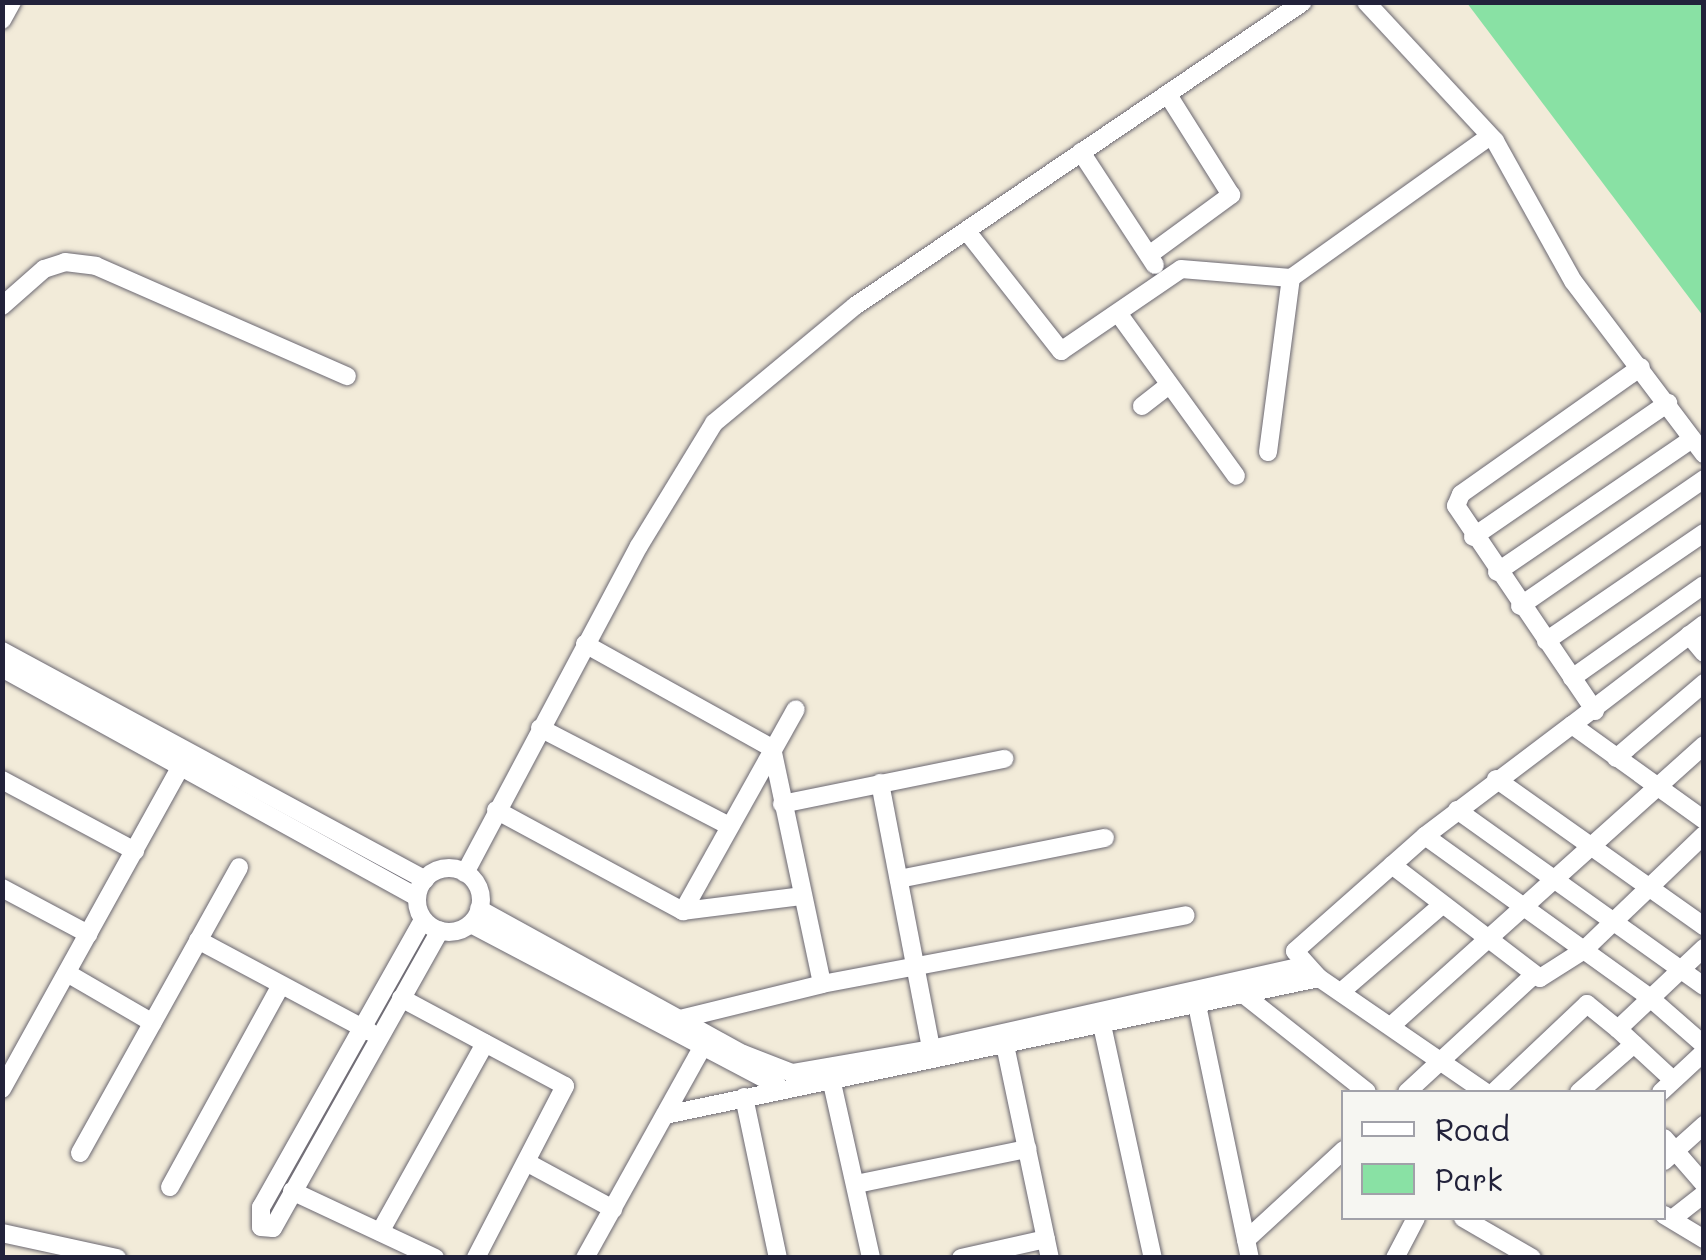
<!DOCTYPE html>
<style>
body{margin:0}
#map{position:relative;width:1706px;height:1260px;overflow:hidden;background:#f2ebd9;font-family:Mali,sans-serif}
div>[style]{position:absolute}
.green>*{inset:0;background:#89e1a4}
.roads{filter:drop-shadow(0 0 2px #6b6872) drop-shadow(0 0 2px #6b6872)}
.minor>*{height:18px;margin:-9px;padding:0 9px;transform-origin:9px;border-radius:9px;background:#fff}
.minor>.ring{margin:-9px;padding:0;box-sizing:content-box;background:none;border:18px solid #fff;border-radius:50%}
span{translate:-50% -50%;white-space:nowrap;text-align:center;line-height:1.15;-webkit-text-stroke:8px #f6f6f2;paint-order:stroke}
.frame{position:absolute;inset:0;border:5px solid #22223b;pointer-events:none}
.legend{position:absolute;left:1341px;top:1090px;width:325px;height:130px;box-sizing:border-box;background:#f6f6f2;border:2px solid #a1a1a9;margin:0;padding:12px 18px;list-style:none;font-size:30px;color:#22223b}
.legend li{display:flex;align-items:center;gap:20px;height:50px}
.legend b{width:50px;border:2px solid #a1a1a9}
</style>
<div id="map">
<div class="green">
<i style="clip-path:polygon(1467px 3px,1703px 3px,1703px 316px)"></i>
</div>
<div class="roads">
<div class="minor">
<i style="left:1366px;top:2px;width:190px;rotate:47.1deg"></i>
<i style="left:1495px;top:141px;width:160px;rotate:60.9deg"></i>
<i style="left:1573px;top:281px;width:217px;rotate:52.9deg"></i>
<i style="left:2px;top:20px;width:21px;rotate:-61deg"></i>
<i style="left:1081px;top:152px;width:135px;rotate:56.8deg"></i>
<i style="left:969px;top:234px;width:149px;rotate:51.8deg"></i>
<i style="left:1061px;top:351px;width:145px;rotate:-34.3deg"></i>
<i style="left:1181px;top:269px;width:110px;rotate:4.7deg"></i>
<i style="left:1291px;top:278px;width:244px;rotate:-35.5deg"></i>
<i style="left:1149px;top:255px;width:102px;rotate:-36.2deg"></i>
<i style="left:1231px;top:195px;width:118px;rotate:-122.2deg"></i>
<i style="left:2px;top:306px;width:56px;rotate:-41.4deg"></i>
<i style="left:44px;top:269px;width:22px;rotate:-18deg"></i>
<i style="left:65px;top:262px;width:31px;rotate:7deg"></i>
<i style="left:96px;top:266px;width:274px;rotate:23.7deg"></i>
<i style="left:1118px;top:313px;width:201px;rotate:54.1deg"></i>
<i style="left:1142px;top:406px;width:34px;rotate:-38deg"></i>
<i style="left:1268px;top:452px;width:176px;rotate:-82.5deg"></i>
<i style="left:1473px;top:537px;width:237px;rotate:-34.5deg"></i>
<i style="left:1497px;top:572px;width:236px;rotate:-34.3deg"></i>
<i style="left:1520px;top:606px;width:224px;rotate:-34.6deg"></i>
<i style="left:1689px;top:635px;width:23px;rotate:50deg"></i>
<i style="left:1546px;top:641px;width:191px;rotate:-34.4deg"></i>
<i style="left:585px;top:644px;width:214px;rotate:29.1deg"></i>
<i style="left:772px;top:748px;width:241px;rotate:78deg"></i>
<i style="left:2px;top:651px;width:481px;rotate:28.4deg"></i>
<i style="left:2px;top:668px;width:474px;rotate:28.9deg"></i>
<i style="left:1572px;top:678px;width:161px;rotate:-35.2deg"></i>
<i style="left:1595px;top:711px;width:248px;rotate:-124.1deg"></i>
<i style="left:1456px;top:506px;width:13px;rotate:-67deg"></i>
<i style="left:1461px;top:494px;width:220px;rotate:-35.2deg"></i>
<i style="left:1572px;top:725px;width:166px;rotate:-37.4deg"></i>
<i style="left:540px;top:728px;width:211px;rotate:27.4deg"></i>
<i style="left:1616px;top:758px;width:116px;rotate:-40.4deg"></i>
<i style="left:1496px;top:779px;width:255px;rotate:35.3deg"></i>
<i style="left:2px;top:780px;width:151px;rotate:28.1deg"></i>
<i style="left:880px;top:783px;width:271px;rotate:79.1deg"></i>
<i style="left:782px;top:804px;width:227px;rotate:-11.5deg"></i>
<i style="left:496px;top:810px;width:213px;rotate:28.4deg"></i>
<i style="left:683px;top:911px;width:120px;rotate:-7.2deg"></i>
<i style="left:1457px;top:810px;width:303px;rotate:35.5deg"></i>
<i style="left:1425px;top:836px;width:184px;rotate:-37.1deg"></i>
<i style="left:1572px;top:725px;width:163px;rotate:35.7deg"></i>
<i style="left:1392px;top:865px;width:186px;rotate:37.4deg"></i>
<i style="left:1540px;top:978px;width:52px;rotate:-32.5deg"></i>
<i style="left:1584px;top:950px;width:166px;rotate:-43.8deg"></i>
<i class="ring" style="left:417px;top:868px;width:46px;height:46px"></i>
<i style="left:465px;top:873px;width:370px;rotate:-62deg"></i>
<i style="left:639px;top:546px;width:144px;rotate:-58.6deg"></i>
<i style="left:714px;top:423px;width:183px;rotate:-39.7deg"></i>
<i style="left:855px;top:306px;width:541px;rotate:-34.16deg"></i>
<i style="left:899px;top:879px;width:210px;rotate:-11.3deg"></i>
<i style="left:2px;top:888px;width:98px;rotate:28.1deg"></i>
<i style="left:479px;top:909px;width:301px;rotate:28.8deg"></i>
<i style="left:743px;top:1054px;width:53px;rotate:21.2deg"></i>
<i style="left:792px;top:1073px;width:141px;rotate:-9.8deg"></i>
<i style="left:931px;top:1049px;width:384px;rotate:-12.6deg"></i>
<i style="left:683px;top:911px;width:231px;rotate:-60.8deg"></i>
<i style="left:423px;top:920px;width:330px;rotate:119.4deg"></i>
<i style="left:261px;top:1207px;width:20px;rotate:90deg"></i>
<i style="left:261px;top:1227px;width:12px;rotate:5deg"></i>
<i style="left:273px;top:1228px;width:341px;rotate:-60.7deg"></i>
<i style="left:471px;top:924px;width:347px;rotate:27.8deg"></i>
<i style="left:198px;top:940px;width:195px;rotate:28.1deg"></i>
<i style="left:67px;top:973px;width:99px;rotate:30.2deg"></i>
<i style="left:1238px;top:990px;width:164px;rotate:38.3deg"></i>
<i style="left:1342px;top:991px;width:132px;rotate:-40.7deg"></i>
<i style="left:401px;top:998px;width:186px;rotate:28.2deg"></i>
<i style="left:565px;top:1086px;width:194px;rotate:117.4deg"></i>
<i style="left:1197px;top:1005px;width:258px;rotate:78.2deg"></i>
<i style="left:680px;top:1019px;width:146px;rotate:-13.8deg"></i>
<i style="left:822px;top:984px;width:370px;rotate:-10.7deg"></i>
<i style="left:1102px;top:1025px;width:239px;rotate:77.7deg"></i>
<i style="left:1392px;top:1025px;width:419px;rotate:-41.9deg"></i>
<i style="left:1005px;top:1045px;width:218px;rotate:78.1deg"></i>
<i style="left:1673px;top:1080px;width:75px;rotate:-137.2deg"></i>
<i style="left:1618px;top:1029px;width:118px;rotate:-43.3deg"></i>
<i style="left:832px;top:1083px;width:179px;rotate:77.4deg"></i>
<i style="left:2px;top:1089px;width:380px;rotate:-61deg"></i>
<i style="left:1407px;top:1092px;width:173px;rotate:-42.7deg"></i>
<i style="left:1485px;top:1092px;width:201px;rotate:-145.5deg"></i>
<i style="left:1319px;top:978px;width:36px;rotate:-132deg"></i>
<i style="left:1295px;top:951px;width:174px;rotate:-41.5deg"></i>
<i style="left:1425px;top:836px;width:276px;rotate:35.7deg"></i>
<i style="left:1649px;top:997px;width:73px;rotate:41.1deg"></i>
<i style="left:1494px;top:1092px;width:128px;rotate:-43.4deg"></i>
<i style="left:1587px;top:1004px;width:40px;rotate:39deg"></i>
<i style="left:1579px;top:1092px;width:73px;rotate:-41.1deg"></i>
<i style="left:1661px;top:1092px;width:59px;rotate:-42.9deg"></i>
<i style="left:744px;top:1097px;width:165px;rotate:78.1deg"></i>
<i style="left:665px;top:1115px;width:668px;rotate:-11.83deg"></i>
<i style="left:1664px;top:1138px;width:61px;rotate:49deg"></i>
<i style="left:80px;top:1153px;width:327px;rotate:-60.9deg"></i>
<i style="left:1664px;top:1161px;width:54px;rotate:-42deg"></i>
<i style="left:528px;top:1163px;width:97px;rotate:28.4deg"></i>
<i style="left:856px;top:1184px;width:175px;rotate:-11.6deg"></i>
<i style="left:170px;top:1187px;width:230px;rotate:-61.2deg"></i>
<i style="left:292px;top:1191px;width:158px;rotate:25.1deg"></i>
<i style="left:1664px;top:1215px;width:47px;rotate:31deg"></i>
<i style="left:1463px;top:1218px;width:80px;rotate:30.1deg"></i>
<i style="left:1672px;top:1219px;width:41px;rotate:-38deg"></i>
<i style="left:380px;top:1232px;width:216px;rotate:-60.9deg"></i>
<i style="left:2px;top:1233px;width:118px;rotate:12.3deg"></i>
<i style="left:1246px;top:1240px;width:133px;rotate:-42.6deg"></i>
<i style="left:585px;top:1258px;width:240px;rotate:-60.9deg"></i>
<i style="left:961px;top:1258px;width:87px;rotate:-12.6deg"></i>
<i style="left:1395px;top:1258px;width:45px;rotate:-62.3deg"></i>
</div>
</div>
<div class="frame"></div>
<ul class="legend">
<li><b style="height:12px;background:#fff"></b>Road</li>
<li><b style="height:28px;background:#89e1a4"></b>Park</li>
</ul>
</div>
